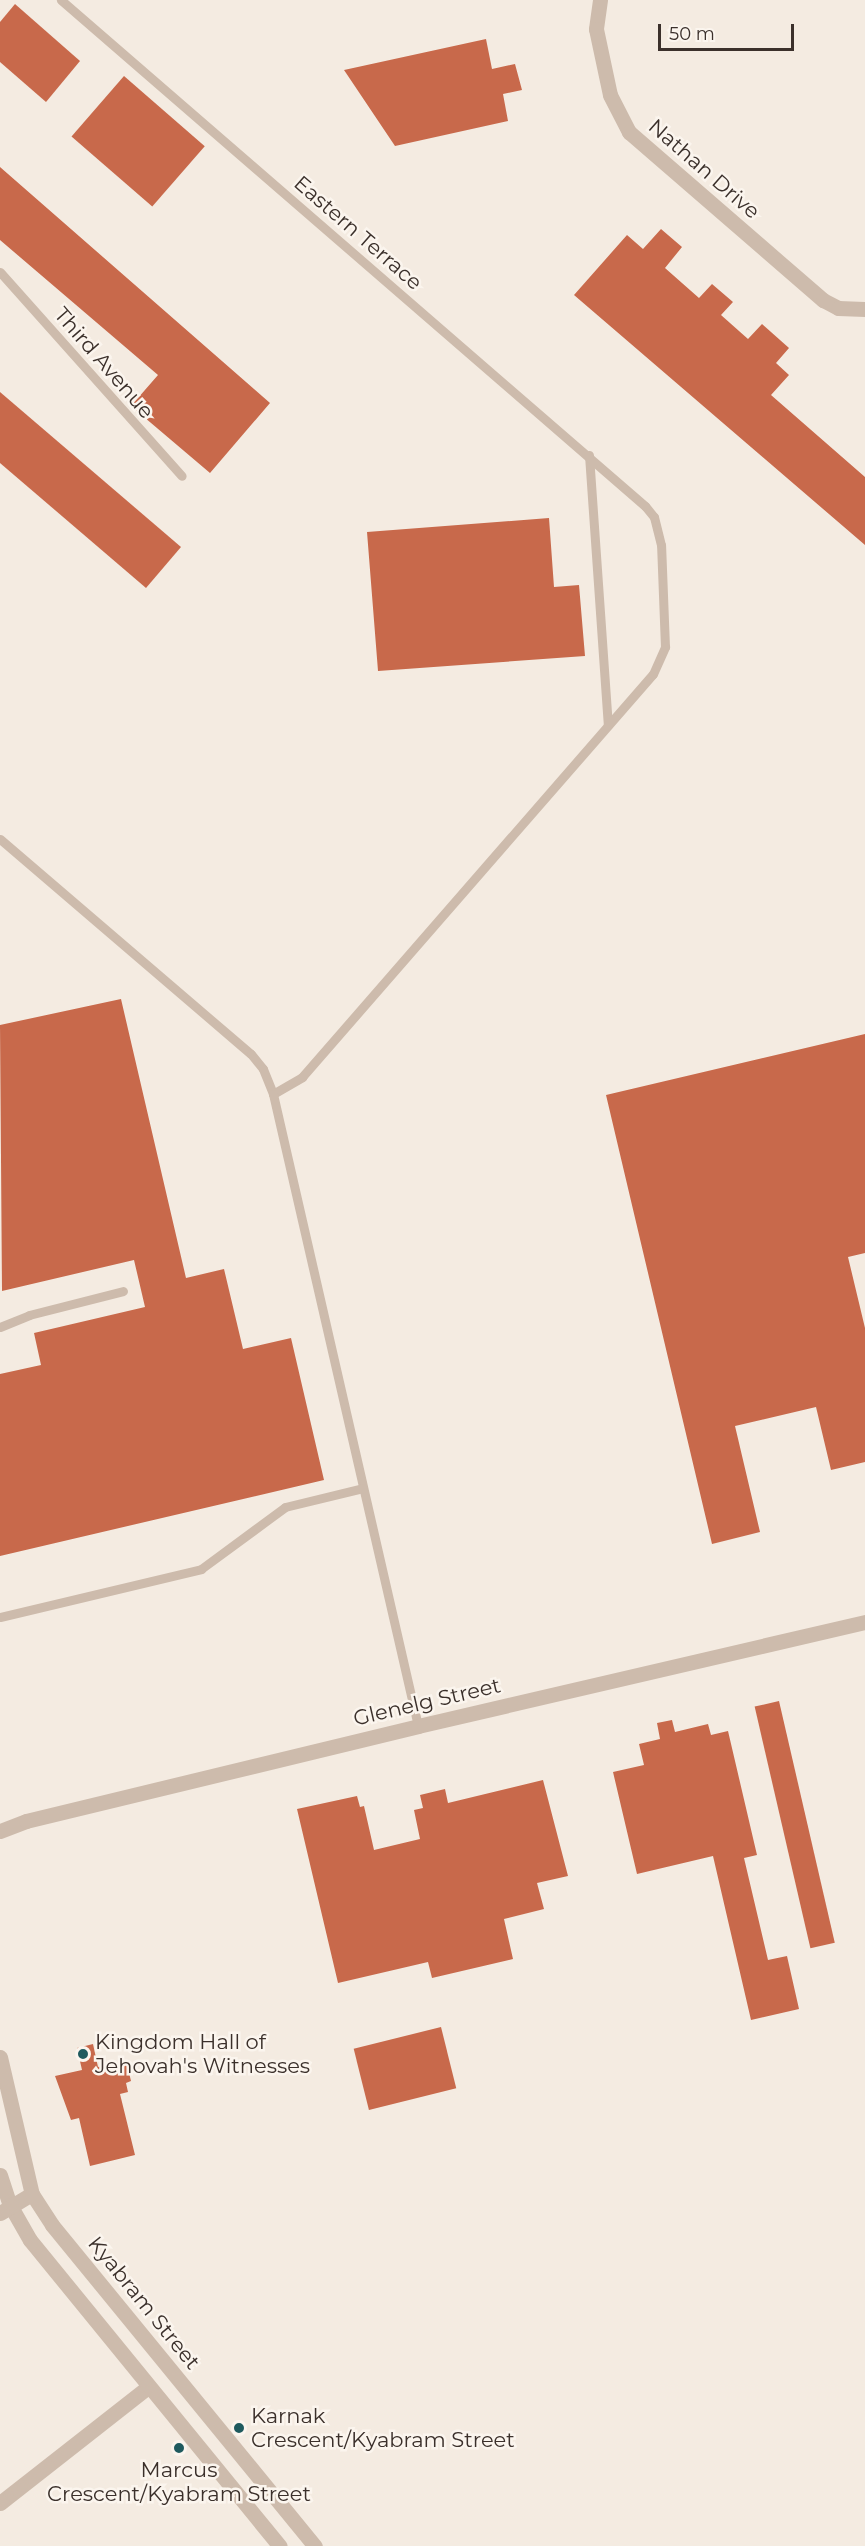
<!DOCTYPE html>
<style>
body{margin:0}
#map{position:relative;width:865px;height:2546px;overflow:hidden;background:#f4ebe1;font-family:Montserrat,sans-serif}
div>[style]{position:absolute}
.building>*{inset:0;background:#c8694b;transform-origin:0 0}
.service>*{height:9px;margin:-4.5px;padding:0 4.5px;transform-origin:4.5px;border-radius:4.5px;background:#cdbbac}
.minor>*{height:15px;margin:-7.5px;padding:0 7.5px;transform-origin:7.5px;border-radius:7.5px;background:#cdbbac}
.tertiary>*{height:15px;margin:-7.5px;padding:0 7.5px;transform-origin:7.5px;border-radius:7.5px;background:#cdbbac}
.dots>*{width:16px;height:16px;translate:-50% -50%;box-sizing:border-box;border:3px solid #fbf5ee;border-radius:50%}
span{translate:-50% -50%;white-space:nowrap;text-align:center;line-height:1.15;-webkit-text-stroke:5px #fbf5ee;paint-order:stroke}
.street-label{font-size:21px;color:#3b302b}
.poi-label{font-size:21px;color:#3b302b}
.left{translate:0 -50%;text-align:left}
.scale{position:absolute;left:658px;top:24px;width:136px;height:27px;box-sizing:border-box;border:3px solid #3b302b;border-top:0;padding-left:8px;font-size:18px;line-height:21px;white-space:nowrap;color:#3b302b;-webkit-text-stroke:4px #fbf5ee;paint-order:stroke}
</style>
<div id="map">
<div class="building">
<i style="clip-path:polygon(15px 4px,80px 61px,46px 102px,0 62px,0 22px)"></i>
<i style="clip-path:polygon(486px 39px,492px 69px,515px 64px,522px 90px,503px 94px,508px 121px,395px 146px,344px 70px)"></i>
<i style="left:124px;top:76px;width:107px;height:80px;rotate:41deg"></i>
<i style="clip-path:polygon(0 167px,270px 403px,210px 473px,131px 406px,158px 375px,0 240px)"></i>
<i style="clip-path:polygon(661px 229px,682px 247px,665px 268px,699px 298px,712px 284px,733px 302px,721px 315px,748px 339px,762px 324px,789px 348px,776px 363px,789px 375px,771px 395px,865px 477px,865px 545px,574px 295px,627px 235px,643px 249px)"></i>
<i style="clip-path:polygon(0 392px,181px 547px,146px 588px,0 463px)"></i>
<i style="clip-path:polygon(549px 518px,554px 587px,579px 585px,585px 656px,378px 671px,367px 532px)"></i>
<i style="clip-path:polygon(121px 999px,186px 1278px,224px 1269px,243px 1349px,291px 1338px,324px 1480px,0 1556px,0 1374px,41px 1365px,34px 1333px,145px 1307px,134px 1260px,2px 1291px,0 1025px)"></i>
<i style="clip-path:polygon(865px 1034px,865px 1253px,848px 1257px,865px 1328px,865px 1462px,831px 1470px,816px 1407px,735px 1426px,760px 1532px,712px 1544px,606px 1095px)"></i>
<i style="left:779px;top:1701px;width:248px;height:25px;rotate:77deg"></i>
<i style="clip-path:polygon(672px 1720px,675px 1732px,708px 1724px,711px 1735px,728px 1731px,757px 1855px,744px 1858px,768px 1960px,787px 1956px,799px 2009px,751px 2020px,713px 1856px,637px 1874px,613px 1772px,644px 1765px,639px 1744px,660px 1739px,657px 1723px)"></i>
<i style="clip-path:polygon(543px 1780px,568px 1876px,537px 1883px,544px 1909px,504px 1919px,513px 1959px,432px 1978px,428px 1962px,338px 1983px,297px 1809px,357px 1796px,360px 1807px,364px 1806px,374px 1850px,420px 1839px,414px 1810px,423px 1808px,420px 1795px,445px 1789px,448px 1803px)"></i>
<i style="left:441px;top:2027px;width:63px;height:90px;rotate:76deg"></i>
<i style="clip-path:polygon(93px 2044px,98px 2067px,126px 2060px,131px 2081px,126px 2083px,128px 2092px,120px 2094px,135px 2155px,90px 2166px,79px 2118px,71px 2120px,55px 2076px,82px 2070px,77px 2048px)"></i>
</div>
<div class="service">
<i style="left:0;top:272px;width:273px;rotate:48.3deg"></i>
<i style="left:589px;top:455px;width:271px;rotate:86deg"></i>
<i style="left:0;top:839px;width:330px;rotate:40.6deg"></i>
<i style="left:251px;top:1054px;width:19px;rotate:51deg"></i>
<i style="left:263px;top:1069px;width:27px;rotate:68deg"></i>
<i style="left:273px;top:1094px;width:34px;rotate:-30deg"></i>
<i style="left:302px;top:1077px;width:534px;rotate:-48.95deg"></i>
<i style="left:653px;top:674px;width:30px;rotate:-66deg"></i>
<i style="left:665px;top:647px;width:102px;rotate:-92.2deg"></i>
<i style="left:661px;top:545px;width:29px;rotate:-104deg"></i>
<i style="left:654px;top:517px;width:14px;rotate:-129deg"></i>
<i style="left:645px;top:506px;width:773px;rotate:-139.09deg"></i>
<i style="left:273px;top:1094px;width:648px;rotate:77.08deg"></i>
<i style="left:0;top:1327px;width:31px;rotate:-22deg"></i>
<i style="left:29px;top:1315px;width:97px;rotate:-14.3deg"></i>
<i style="left:0;top:1617px;width:207px;rotate:-13.4deg"></i>
<i style="left:201px;top:1569px;width:104px;rotate:-36.4deg"></i>
<i style="left:285px;top:1507px;width:80px;rotate:-13.7deg"></i>
</div>
<div class="minor">
<i style="left:600px;top:0;width:29px;rotate:98deg"></i>
<i style="left:596px;top:29px;width:67px;rotate:78deg"></i>
<i style="left:610px;top:95px;width:42px;rotate:62.8deg"></i>
<i style="left:629px;top:132px;width:257px;rotate:40.9deg"></i>
<i style="left:823px;top:300px;width:17px;rotate:28deg"></i>
<i style="left:838px;top:308px;width:27px;rotate:2deg"></i>
<i style="left:0;top:1831px;width:28px;rotate:-21deg"></i>
<i style="left:26px;top:1821px;width:403px;rotate:-13.6deg"></i>
<i style="left:418px;top:1726px;width:459px;rotate:-13.1deg"></i>
<i style="left:0;top:2057px;width:141px;rotate:76.9deg"></i>
<i style="left:0;top:2175px;width:32px;rotate:72deg"></i>
<i style="left:0;top:2503px;width:189px;rotate:-38.1deg"></i>
</div>
<div class="tertiary">
<i style="left:10px;top:2205px;width:40px;rotate:60.3deg"></i>
<i style="left:30px;top:2240px;width:395px;rotate:50.8deg"></i>
<i style="left:0;top:2213px;width:37px;rotate:-31deg"></i>
<i style="left:32px;top:2194px;width:37px;rotate:57deg"></i>
<i style="left:52px;top:2225px;width:415px;rotate:50.7deg"></i>
</div>
<div class="dots">
<i style="left:83px;top:2054px;background:#1f5a5e"></i>
<i style="left:239px;top:2428px;background:#1f5a5e"></i>
<i style="left:179px;top:2448px;background:#1f5a5e"></i>
</div>
<div class="street-label">
<span style="left:704px;top:169px;rotate:41deg">Nathan Drive</span>
<span style="left:358px;top:233px;rotate:41deg">Eastern Terrace</span>
<span style="left:104px;top:363px;rotate:49deg">Third Avenue</span>
<span style="left:427px;top:1702px;rotate:-13deg">Glenelg Street</span>
<span style="left:144px;top:2303px;rotate:51deg">Kyabram Street</span>
</div>
<div class="poi-label">
<span class="left" style="left:95px;top:2054px">Kingdom Hall of<br>Jehovah's Witnesses</span>
<span class="left" style="left:251px;top:2428px">Karnak<br>Crescent/Kyabram Street</span>
<span style="left:179px;top:2482px">Marcus<br>Crescent/Kyabram Street</span>
</div>
<div class="scale">50 m</div>
</div>
